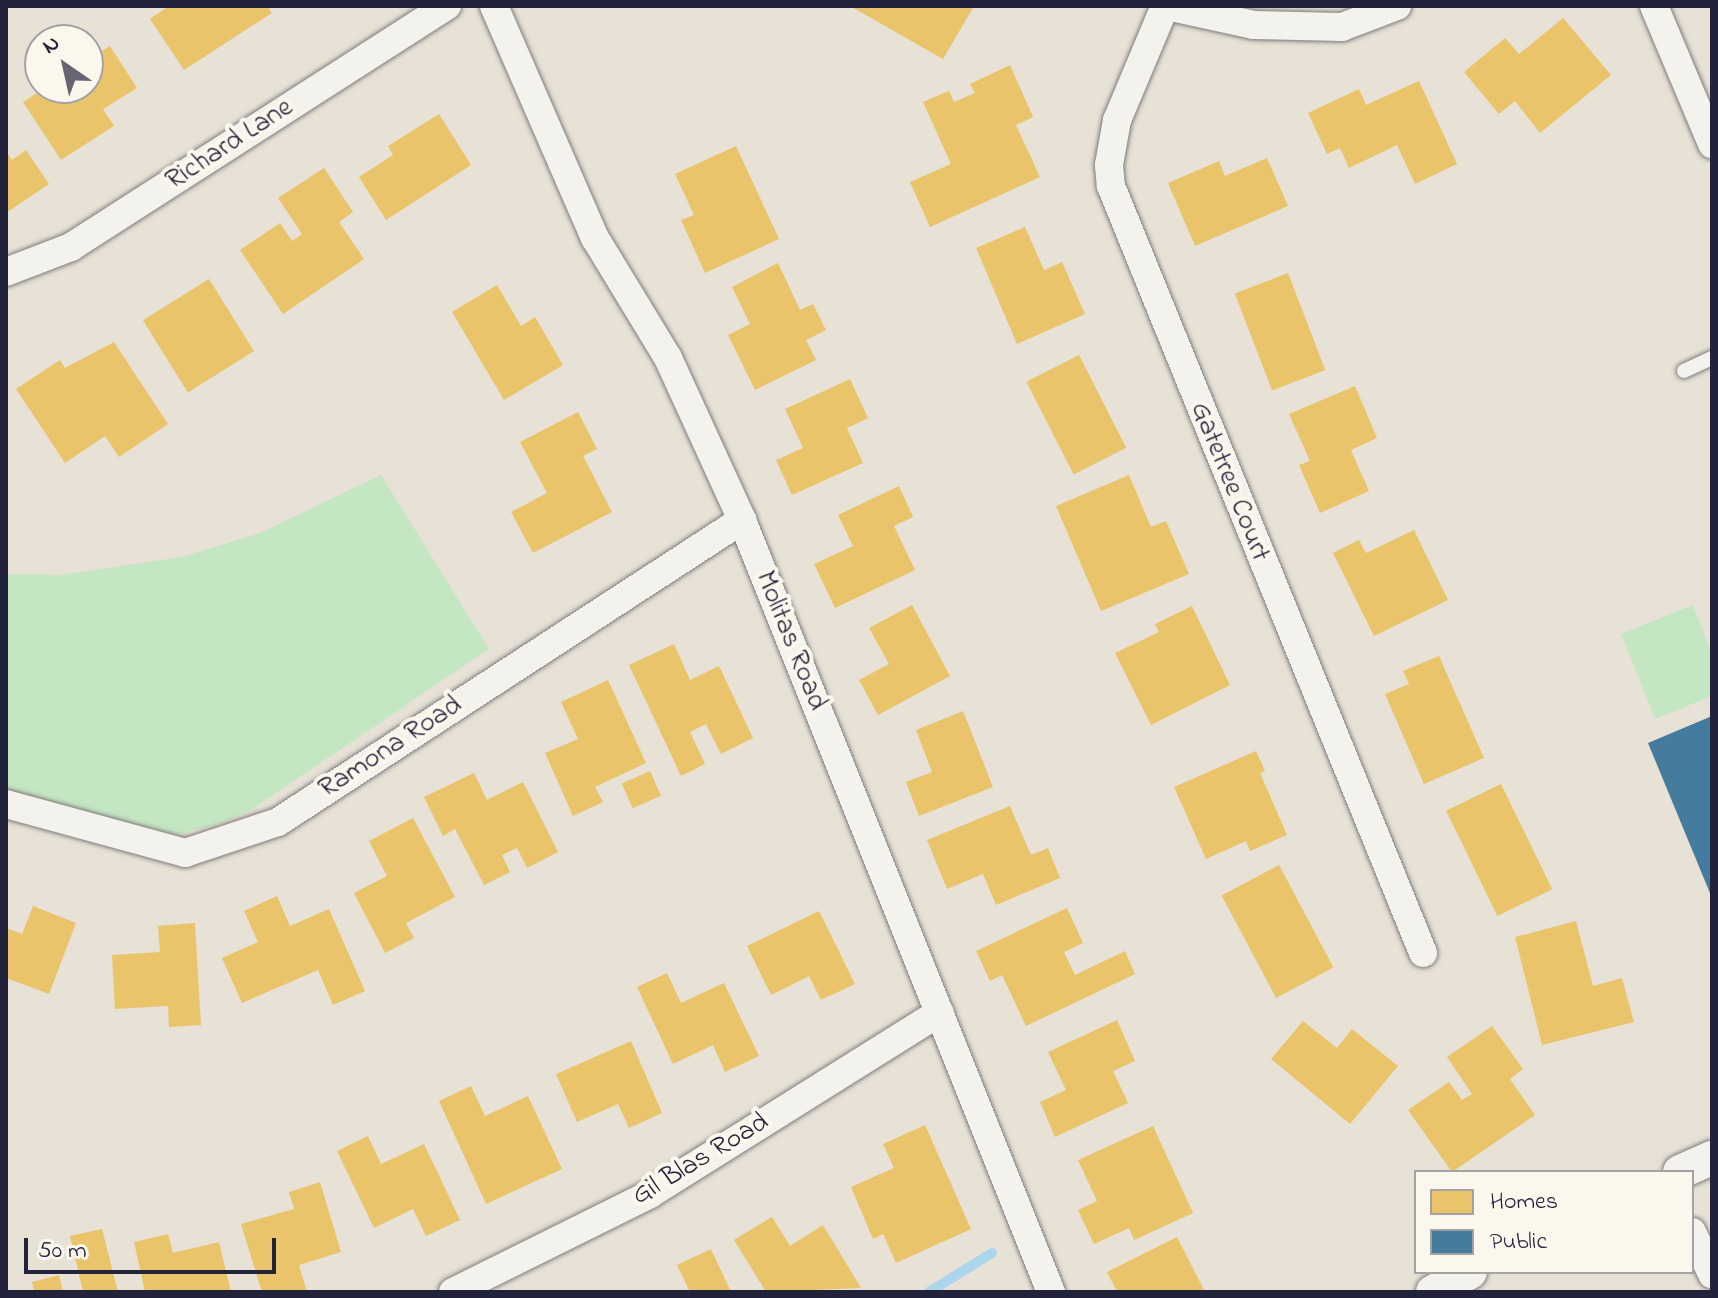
<!DOCTYPE html>
<style>
body{margin:0}
#map{position:relative;width:1718px;height:1298px;overflow:hidden;background:#e7e1d6;font-family:"Indie Flower",sans-serif}
div>[style]{position:absolute}
.green>*{inset:0;background:#c5e6c3}
.homes>*{inset:0;background:#e9c46a;transform-origin:0 0}
.public>*{inset:0;background:#457b9d}
.stream>*{height:10px;margin:-5px;padding:0 5px;transform-origin:5px;border-radius:5px;background:#acd6eb}
.roads{filter:drop-shadow(0 0 2px #7f7c7c) drop-shadow(0 0 2px #7f7c7c)}
.service>*{height:14px;margin:-7px;padding:0 7px;transform-origin:7px;border-radius:7px;background:#f4f2ed}
.minor>*{height:28px;margin:-14px;padding:0 14px;transform-origin:14px;border-radius:14px;background:#f4f2ed}
.tertiary>*{height:34px;margin:-17px;padding:0 17px;transform-origin:17px;border-radius:17px;background:#f4f2ed}
span{translate:-50% -50%;white-space:nowrap;text-align:center;line-height:1.15;-webkit-text-stroke:8px #fbf7ec;paint-order:stroke}
.street-label{font-size:28px;color:#22223b}
.frame{position:absolute;inset:0;border:8px solid #22223b;pointer-events:none}
.legend{position:absolute;left:1414px;top:1170px;width:280px;height:104px;box-sizing:border-box;background:#fbf7ec;border:2px solid #a4a2a5;margin:0;padding:10px 14px;list-style:none;font-size:24px;color:#22223b}
.legend li{display:flex;align-items:center;gap:16px;height:40px}
.legend b{width:40px;border:2px solid #a4a2a5}
.north{position:absolute;left:24px;top:24px;width:80px;height:80px;box-sizing:border-box;background:#fbf7ec;border:2px solid #a4a2a5;border-radius:50%;rotate:326deg;font-size:22px;font-weight:700;line-height:32px;text-align:center;color:#22223b}
.north::after{content:'';display:block;margin:auto;width:28px;height:36px;background:#676571;clip-path:polygon(50% 0,100% 100%,50% 72%,0 100%)}
.scale{position:absolute;left:24px;top:1238px;width:252px;height:36px;box-sizing:border-box;border:4px solid #22223b;border-top:0;padding-left:10px;font-size:24px;line-height:28px;white-space:nowrap;color:#22223b;-webkit-text-stroke:6px #fbf7ec;paint-order:stroke}
</style>
<div id="map">
<div class="green">
<i style="clip-path:polygon(381px 475px,489px 649px,248px 812px,218px 824px,180px 834px,132px 830px,6px 789px,6px 574px,60px 575px,182px 557px,260px 533px)"></i>
<i style="clip-path:polygon(1693px 605px,1712px 654px,1712px 696px,1655px 719px,1621px 634px)"></i>
</div>
<div class="homes">
<i style="clip-path:polygon(169px 6px,267px 6px,272px 13px,184px 70px,150px 19px)"></i>
<i style="clip-path:polygon(850px 6px,974px 6px,943px 59px)"></i>
<i style="clip-path:polygon(1563px 18px,1611px 75px,1540px 133px,1515px 101px,1499px 114px,1464px 72px,1505px 38px,1519px 54px)"></i>
<i style="clip-path:polygon(110px 46px,137px 88px,103px 109px,114px 126px,61px 160px,23px 102px,45px 88px,88px 88px,88px 60px)"></i>
<i style="clip-path:polygon(1010px 65px,1033px 117px,1016px 125px,1040px 177px,930px 227px,910px 182px,951px 164px,923px 102px,949px 91px,954px 102px,975px 93px,970px 84px)"></i>
<i style="clip-path:polygon(1419px 81px,1457px 164px,1415px 184px,1397px 145px,1349px 168px,1340px 148px,1327px 154px,1308px 113px,1359px 89px,1366px 105px)"></i>
<i style="clip-path:polygon(439px 114px,471px 165px,386px 220px,359px 177px,393px 155px,388px 146px)"></i>
<i style="clip-path:polygon(736px 146px,779px 239px,705px 273px,681px 220px,694px 215px,675px 174px)"></i>
<i style="clip-path:polygon(26px 150px,49px 184px,6px 213px,6px 151px,12px 160px)"></i>
<i style="clip-path:polygon(1267px 158px,1288px 206px,1195px 246px,1168px 183px,1219px 161px,1225px 176px)"></i>
<i style="clip-path:polygon(324px 168px,353px 212px,339px 222px,364px 259px,283px 314px,240px 250px,280px 223px,292px 241px,302px 234px,278px 198px)"></i>
<i style="clip-path:polygon(1025px 227px,1044px 270px,1062px 262px,1085px 314px,1017px 344px,976px 248px)"></i>
<i style="clip-path:polygon(778px 263px,800px 310px,813px 304px,826px 330px,806px 340px,816px 360px,755px 390px,728px 335px,750px 324px,732px 287px)"></i>
<i style="left:1288px;top:273px;width:104px;height:57px;rotate:69deg"></i>
<i style="left:209px;top:279px;width:85px;height:78px;rotate:58deg"></i>
<i style="clip-path:polygon(497px 285px,521px 326px,535px 317px,563px 365px,504px 400px,452px 312px)"></i>
<i style="clip-path:polygon(114px 342px,168px 424px,119px 457px,105px 436px,65px 463px,16px 389px,60px 360px,65px 368px)"></i>
<i style="left:1079px;top:355px;width:104px;height:59px;rotate:63deg"></i>
<i style="clip-path:polygon(850px 379px,868px 418px,847px 428px,863px 463px,792px 495px,776px 460px,803px 448px,785px 409px)"></i>
<i style="clip-path:polygon(1355px 386px,1377px 438px,1351px 450px,1369px 491px,1320px 513px,1299px 465px,1310px 461px,1289px 414px)"></i>
<i style="clip-path:polygon(578px 412px,597px 449px,583px 456px,612px 512px,533px 553px,511px 512px,547px 493px,520px 442px)"></i>
<i style="clip-path:polygon(1129px 475px,1151px 527px,1166px 521px,1189px 574px,1101px 611px,1056px 506px)"></i>
<i style="clip-path:polygon(899px 486px,913px 517px,894px 526px,915px 570px,835px 608px,814px 564px,853px 546px,838px 515px)"></i>
<i style="clip-path:polygon(1414px 530px,1448px 600px,1374px 636px,1333px 553px,1359px 540px,1366px 553px)"></i>
<i style="clip-path:polygon(912px 605px,950px 676px,878px 715px,859px 680px,889px 664px,869px 628px)"></i>
<i style="clip-path:polygon(1192px 606px,1230px 685px,1151px 725px,1115px 653px,1159px 632px,1155px 624px)"></i>
<i style="clip-path:polygon(674px 644px,690px 680px,719px 666px,753px 738px,721px 754px,706px 724px,690px 732px,705px 764px,681px 776px,629px 665px)"></i>
<i style="clip-path:polygon(1439px 656px,1484px 758px,1424px 784px,1385px 694px,1409px 684px,1403px 671px)"></i>
<i style="clip-path:polygon(608px 680px,646px 763px,595px 787px,603px 802px,573px 816px,545px 753px,578px 739px,561px 702px)"></i>
<i style="clip-path:polygon(963px 711px,993px 787px,919px 816px,906px 782px,932px 772px,916px 730px)"></i>
<i style="clip-path:polygon(1256px 751px,1265px 771px,1260px 773px,1287px 835px,1250px 851px,1246px 841px,1206px 859px,1174px 787px)"></i>
<i style="left:650px;top:771px;width:27px;height:31px;rotate:66deg"></i>
<i style="clip-path:polygon(474px 773px,487px 800px,523px 782px,558px 852px,527px 868px,517px 848px,502px 855px,510px 872px,484px 885px,455px 829px,443px 836px,424px 797px)"></i>
<i style="left:1501px;top:784px;width:117px;height:61px;rotate:64deg"></i>
<i style="clip-path:polygon(1010px 806px,1031px 855px,1048px 848px,1060px 878px,996px 905px,983px 874px,947px 889px,927px 840px)"></i>
<i style="clip-path:polygon(413px 818px,455px 897px,406px 923px,414px 938px,385px 953px,354px 893px,387px 876px,369px 841px)"></i>
<i style="left:1279px;top:865px;width:116px;height:65px;rotate:62deg"></i>
<i style="clip-path:polygon(277px 896px,290px 926px,329px 909px,365px 991px,333px 1005px,318px 970px,242px 1003px,222px 958px,258px 942px,244px 911px)"></i>
<i style="clip-path:polygon(33px 906px,76px 923px,49px 994px,6px 978px,6px 928px,22px 934px)"></i>
<i style="clip-path:polygon(1067px 908px,1083px 943px,1064px 952px,1075px 975px,1125px 951px,1135px 974px,1026px 1026px,1002px 975px,990px 981px,976px 951px)"></i>
<i style="clip-path:polygon(819px 911px,855px 984px,821px 1000px,809px 976px,771px 995px,747px 946px)"></i>
<i style="clip-path:polygon(1576px 921px,1593px 986px,1622px 978px,1634px 1022px,1542px 1045px,1515px 937px)"></i>
<i style="clip-path:polygon(195px 923px,201px 1025px,169px 1027px,168px 1006px,115px 1009px,112px 955px,160px 952px,158px 926px)"></i>
<i style="clip-path:polygon(667px 973px,681px 1003px,724px 983px,759px 1056px,725px 1072px,713px 1045px,673px 1064px,637px 987px)"></i>
<i style="clip-path:polygon(1117px 1020px,1135px 1061px,1113px 1071px,1128px 1103px,1055px 1137px,1040px 1102px,1066px 1090px,1048px 1052px)"></i>
<i style="clip-path:polygon(1303px 1021px,1337px 1048px,1352px 1029px,1398px 1066px,1350px 1124px,1271px 1059px)"></i>
<i style="clip-path:polygon(1492px 1026px,1523px 1069px,1510px 1079px,1535px 1115px,1452px 1172px,1408px 1110px,1449px 1082px,1462px 1100px,1472px 1094px,1447px 1057px)"></i>
<i style="clip-path:polygon(631px 1041px,662px 1113px,629px 1128px,618px 1104px,577px 1122px,556px 1074px)"></i>
<i style="clip-path:polygon(471px 1086px,485px 1116px,528px 1096px,562px 1169px,486px 1204px,439px 1101px)"></i>
<i style="clip-path:polygon(925px 1125px,971px 1229px,896px 1263px,883px 1234px,873px 1239px,851px 1187px,894px 1168px,883px 1144px)"></i>
<i style="clip-path:polygon(1153px 1126px,1193px 1213px,1134px 1240px,1129px 1228px,1094px 1244px,1078px 1210px,1097px 1201px,1078px 1160px)"></i>
<i style="clip-path:polygon(368px 1136px,381px 1164px,424px 1144px,460px 1220px,426px 1236px,413px 1209px,374px 1228px,337px 1151px)"></i>
<i style="clip-path:polygon(320px 1182px,341px 1252px,299px 1265px,307px 1292px,262px 1292px,241px 1224px,294px 1209px,289px 1192px)"></i>
<i style="clip-path:polygon(772px 1217px,790px 1246px,823px 1225px,861px 1288px,766px 1292px,734px 1240px)"></i>
<i style="clip-path:polygon(102px 1229px,118px 1292px,83px 1292px,70px 1236px)"></i>
<i style="clip-path:polygon(168px 1234px,173px 1253px,219px 1242px,231px 1292px,145px 1292px,134px 1242px)"></i>
<i style="clip-path:polygon(1177px 1237px,1205px 1292px,1117px 1292px,1107px 1272px)"></i>
<i style="clip-path:polygon(711px 1249px,731px 1292px,690px 1292px,677px 1265px)"></i>
<i style="clip-path:polygon(59px 1275px,63px 1292px,34px 1292px,32px 1282px)"></i>
</div>
<div class="public">
<i style="clip-path:polygon(1712px 716px,1712px 898px,1648px 743px)"></i>
</div>
<div class="stream">
<i style="left:929px;top:1292px;width:74px;rotate:-31.8deg"></i>
</div>
<div class="roads">
<div class="service">
<i style="left:1684px;top:371px;width:31px;rotate:-25deg"></i>
</div>
<div class="minor">
<i style="left:494px;top:6px;width:253px;rotate:66.5deg"></i>
<i style="left:595px;top:238px;width:140px;rotate:58.7deg"></i>
<i style="left:668px;top:358px;width:178px;rotate:65.4deg"></i>
<i style="left:742px;top:520px;width:832px;rotate:68.19deg"></i>
<i style="left:1165px;top:6px;width:124px;rotate:112.8deg"></i>
<i style="left:1117px;top:120px;width:46px;rotate:100.1deg"></i>
<i style="left:1109px;top:165px;width:21px;rotate:85deg"></i>
<i style="left:1111px;top:186px;width:828px;rotate:67.86deg"></i>
<i style="left:1167px;top:6px;width:89px;rotate:12.3deg"></i>
<i style="left:1254px;top:25px;width:88px;rotate:1.3deg"></i>
<i style="left:1342px;top:27px;width:59px;rotate:-20.9deg"></i>
<i style="left:1654px;top:6px;width:150px;rotate:67.2deg"></i>
<i style="left:6px;top:272px;width:70px;rotate:-21deg"></i>
<i style="left:71px;top:247px;width:447px;rotate:-32.7deg"></i>
<i style="left:6px;top:804px;width:186px;rotate:15.3deg"></i>
<i style="left:185px;top:853px;width:98px;rotate:-18.4deg"></i>
<i style="left:278px;top:822px;width:554px;rotate:-33.06deg"></i>
<i style="left:1692px;top:1232px;width:47px;rotate:64.5deg"></i>
<i style="left:453px;top:1292px;width:220px;rotate:-26.4deg"></i>
<i style="left:650px;top:1194px;width:342px;rotate:-32.1deg"></i>
</div>
<div class="tertiary">
<i style="left:1680px;top:1172px;width:35px;rotate:-24deg"></i>
<i style="left:1433px;top:1292px;width:42px;rotate:-28.4deg"></i>
</div>
</div>
<div class="street-label">
<span style="left:230px;top:145px;rotate:-33deg">Richard Lane</span>
<span style="left:1229px;top:482px;rotate:68deg">Gatetree Court</span>
<span style="left:790px;top:641px;rotate:68deg">Molitas Road</span>
<span style="left:391px;top:748px;rotate:-33deg">Ramona Road</span>
<span style="left:701px;top:1160px;rotate:-31deg">Gil Blas Road</span>
</div>
<div class="frame"></div>
<ul class="legend">
<li><b style="height:22px;background:#e9c46a"></b>Homes</li>
<li><b style="height:22px;background:#457b9d"></b>Public</li>
</ul>
<div class="north">N</div>
<div class="scale">50 m</div>
</div>
